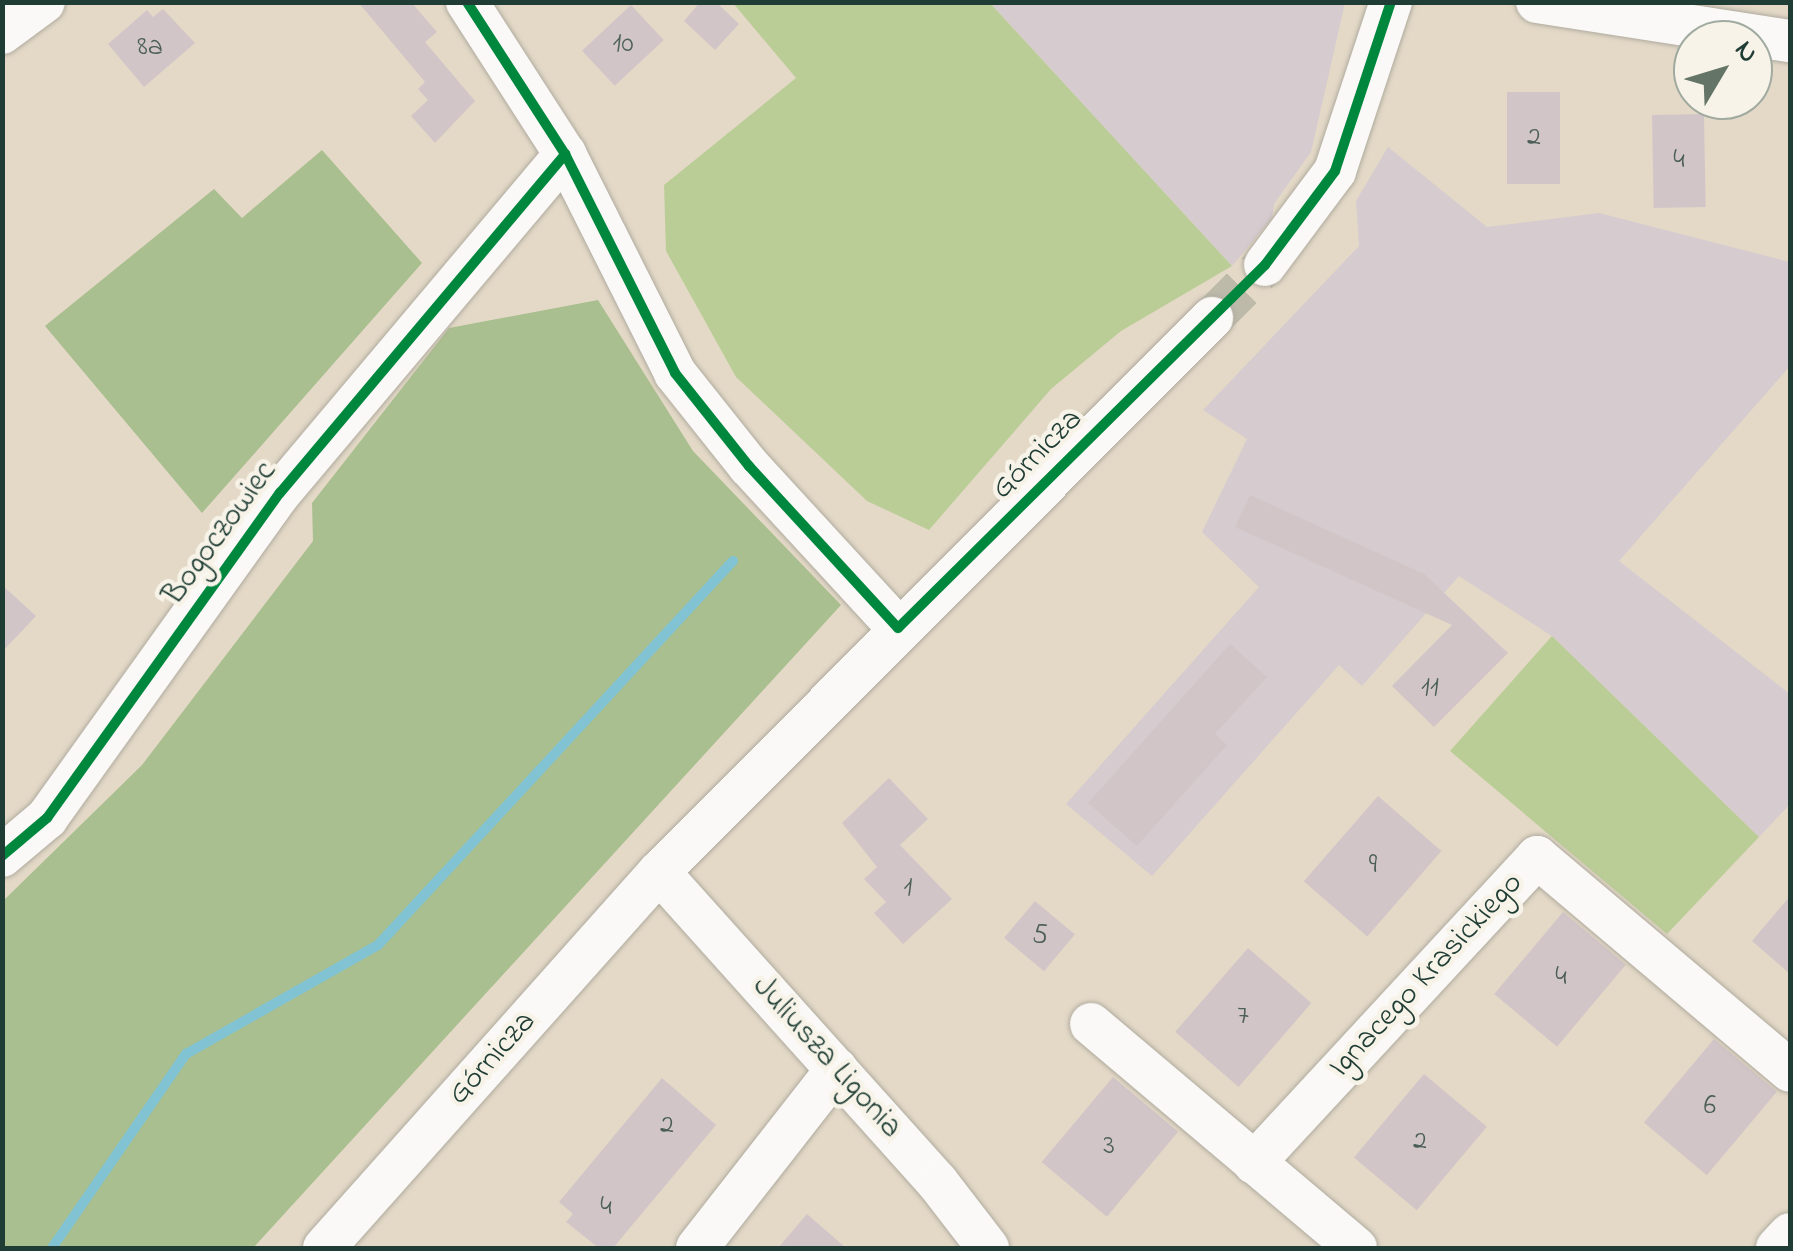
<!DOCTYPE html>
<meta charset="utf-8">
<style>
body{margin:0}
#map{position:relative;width:1793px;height:1251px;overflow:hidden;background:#e4d9c7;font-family:"Indie Flower",sans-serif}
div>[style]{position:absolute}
.industrial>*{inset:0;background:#d6cbcf}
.green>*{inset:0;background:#bbcd97}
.forest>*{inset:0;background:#aabf8f}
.stream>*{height:10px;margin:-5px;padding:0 5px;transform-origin:5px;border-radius:5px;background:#81c3d2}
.building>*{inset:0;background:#d2c5c8;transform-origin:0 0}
.minor-tunnel>*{height:42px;margin-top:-21px;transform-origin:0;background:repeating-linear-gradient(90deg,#bdbaaa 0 42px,transparent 0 63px)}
.roads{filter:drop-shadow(0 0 2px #afab9f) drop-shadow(0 0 2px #afab9f)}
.minor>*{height:42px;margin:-21px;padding:0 21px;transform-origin:21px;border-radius:21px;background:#fbf9f7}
.cycleway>*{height:10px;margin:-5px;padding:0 5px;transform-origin:5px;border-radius:5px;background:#00873e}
span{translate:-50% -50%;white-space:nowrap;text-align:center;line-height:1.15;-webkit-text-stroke:9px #f7f3e8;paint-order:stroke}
.number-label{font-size:28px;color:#4c5f59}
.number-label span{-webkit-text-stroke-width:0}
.street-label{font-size:32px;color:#1f3d34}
.frame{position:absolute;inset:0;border:5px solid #1f3d34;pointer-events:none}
.north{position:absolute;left:1673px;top:20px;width:100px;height:100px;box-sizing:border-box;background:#f7f3e8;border:2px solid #a1aaa0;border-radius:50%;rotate:52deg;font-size:28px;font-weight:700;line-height:40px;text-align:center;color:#1f3d34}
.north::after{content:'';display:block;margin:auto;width:35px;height:45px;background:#647467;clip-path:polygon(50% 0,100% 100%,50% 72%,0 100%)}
</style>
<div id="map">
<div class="industrial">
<i style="clip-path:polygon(990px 3px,1345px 3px,1311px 152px,1274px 204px,1272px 218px,1232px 266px)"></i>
<i style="clip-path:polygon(1388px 147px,1487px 227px,1599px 213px,1790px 262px,1790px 366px,1619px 561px,1790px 694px,1790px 804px,1759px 837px,1552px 636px,1459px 576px,1362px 686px,1339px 665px,1152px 876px,1066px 804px,1259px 587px,1202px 532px,1247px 439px,1203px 410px,1359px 246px,1356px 201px)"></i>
</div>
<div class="green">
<i style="clip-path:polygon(733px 3px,990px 3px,1232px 266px,1121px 331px,1051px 389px,929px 530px,867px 501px,736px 377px,666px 251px,664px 185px,796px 78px)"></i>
<i style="clip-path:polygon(1552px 636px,1759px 837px,1667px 934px,1450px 751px)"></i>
</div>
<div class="forest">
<i style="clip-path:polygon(322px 150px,422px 263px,202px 513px,45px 326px,214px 189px,242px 218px)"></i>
<i style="clip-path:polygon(598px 300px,693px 451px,841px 605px,253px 1248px,3px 1248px,3px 901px,142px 765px,313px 541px,312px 503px,449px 328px)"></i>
</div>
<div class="stream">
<i style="left:52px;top:1248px;width:236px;rotate:-55.4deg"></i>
<i style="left:186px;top:1054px;width:221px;rotate:-29.6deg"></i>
<i style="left:378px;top:945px;width:523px;rotate:-47.25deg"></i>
</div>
<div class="building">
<i style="clip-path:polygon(358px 2px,411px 2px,437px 32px,425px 42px,475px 101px,435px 143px,411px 116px,428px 100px,418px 89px,425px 82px)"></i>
<i style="clip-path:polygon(700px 2px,716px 2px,739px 24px,715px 50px,684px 21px)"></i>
<i style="left:631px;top:5px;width:48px;height:67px;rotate:47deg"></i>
<i style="clip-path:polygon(163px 9px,195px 43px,144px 87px,108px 44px,147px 10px,153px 17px)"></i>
<i style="left:1507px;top:92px;width:53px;height:92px"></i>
<i style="left:1704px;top:114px;width:93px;height:52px;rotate:89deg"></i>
<i style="clip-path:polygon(1250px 495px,1424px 574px,1508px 653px,1434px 727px,1392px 686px,1452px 625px,1235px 527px)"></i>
<i style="clip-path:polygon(2px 585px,36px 616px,2px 652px)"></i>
<i style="clip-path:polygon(1230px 644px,1267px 677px,1215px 734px,1227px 745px,1137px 846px,1088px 803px)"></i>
<i style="clip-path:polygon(889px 778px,928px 819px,900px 845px,952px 899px,903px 944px,874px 913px,886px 902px,864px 879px,877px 867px,842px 823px)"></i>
<i style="left:1378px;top:796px;width:84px;height:113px;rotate:41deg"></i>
<i style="clip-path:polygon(1790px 896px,1790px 974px,1752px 941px)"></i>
<i style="left:1035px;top:901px;width:52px;height:48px;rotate:40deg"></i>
<i style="left:1563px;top:912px;width:82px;height:107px;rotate:40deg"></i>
<i style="left:1248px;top:948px;width:84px;height:111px;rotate:41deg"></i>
<i style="left:1714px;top:1039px;width:82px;height:109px;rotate:40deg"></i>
<i style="left:1424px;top:1074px;width:82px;height:109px;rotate:40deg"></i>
<i style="left:1113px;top:1077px;width:85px;height:111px;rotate:40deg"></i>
<i style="clip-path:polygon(662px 1078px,716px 1125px,613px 1248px,599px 1248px,566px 1222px,573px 1214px,559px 1202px)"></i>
<i style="clip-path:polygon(807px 1214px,846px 1248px,778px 1248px)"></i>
</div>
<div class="minor-tunnel">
<i style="left:1212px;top:318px;width:75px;rotate:-45deg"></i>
</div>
<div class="roads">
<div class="minor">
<i style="left:467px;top:2px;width:181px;rotate:57.2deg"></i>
<i style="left:565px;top:154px;width:245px;rotate:63.3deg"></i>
<i style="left:675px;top:373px;width:119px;rotate:51.5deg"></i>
<i style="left:749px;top:466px;width:220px;rotate:47.4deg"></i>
<i style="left:1537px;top:2px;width:256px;rotate:8.8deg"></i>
<i style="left:2px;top:33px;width:52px;rotate:-36.4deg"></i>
<i style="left:1265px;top:265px;width:117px;rotate:-53.3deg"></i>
<i style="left:1335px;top:171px;width:178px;rotate:-71.7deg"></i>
<i style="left:2px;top:856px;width:59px;rotate:-40.2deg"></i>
<i style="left:47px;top:818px;width:400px;rotate:-54.4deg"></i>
<i style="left:280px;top:493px;width:443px;rotate:-49.9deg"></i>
<i style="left:659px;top:872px;width:418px;rotate:48.1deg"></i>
<i style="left:938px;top:1183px;width:82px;rotate:52.4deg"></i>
<i style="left:1091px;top:1024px;width:347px;rotate:40.2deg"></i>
<i style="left:1254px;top:1163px;width:417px;rotate:-47.2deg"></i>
<i style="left:1537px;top:857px;width:331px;rotate:40.2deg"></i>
<i style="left:324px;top:1248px;width:504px;rotate:-48.3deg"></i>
<i style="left:659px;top:872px;width:783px;rotate:-45.05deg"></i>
<i style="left:697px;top:1248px;width:227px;rotate:-52deg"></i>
<i style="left:1777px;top:1248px;width:19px;rotate:-47deg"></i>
</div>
</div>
<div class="cycleway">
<i style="left:467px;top:2px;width:181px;rotate:57.2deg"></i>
<i style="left:565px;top:154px;width:245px;rotate:63.3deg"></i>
<i style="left:675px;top:373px;width:119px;rotate:51.5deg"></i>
<i style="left:749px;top:466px;width:220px;rotate:47.4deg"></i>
<i style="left:898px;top:628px;width:516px;rotate:-44.69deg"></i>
<i style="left:1265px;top:265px;width:117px;rotate:-53.3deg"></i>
<i style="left:1335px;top:171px;width:178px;rotate:-71.7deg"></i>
<i style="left:2px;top:856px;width:59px;rotate:-40.2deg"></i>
<i style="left:47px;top:818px;width:400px;rotate:-54.4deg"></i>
<i style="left:280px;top:493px;width:443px;rotate:-49.9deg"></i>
</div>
<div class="number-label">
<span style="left:623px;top:45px">10</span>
<span style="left:150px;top:48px">8a</span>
<span style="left:1534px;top:138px">2</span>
<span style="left:1679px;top:161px">4</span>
<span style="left:1430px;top:689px">11</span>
<span style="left:1373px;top:866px">9</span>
<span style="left:908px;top:889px">1</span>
<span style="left:1040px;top:936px">5</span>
<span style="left:1561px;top:978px">4</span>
<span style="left:1243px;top:1017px">7</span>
<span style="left:1710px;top:1107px">6</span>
<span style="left:667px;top:1126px">2</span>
<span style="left:1420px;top:1142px">2</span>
<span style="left:1109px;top:1147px">3</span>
<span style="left:606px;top:1208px">4</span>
</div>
<div class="street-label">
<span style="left:1038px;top:455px;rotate:-45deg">Górnicza</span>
<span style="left:221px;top:534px;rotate:-54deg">Bogoczowiec</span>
<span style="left:1427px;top:976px;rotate:-47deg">Ignacego Krasickiego</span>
<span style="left:826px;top:1058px;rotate:48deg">Juliusza Ligonia</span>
<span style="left:493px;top:1059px;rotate:-48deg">Górnicza</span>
</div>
<div class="frame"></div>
<div class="north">N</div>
</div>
